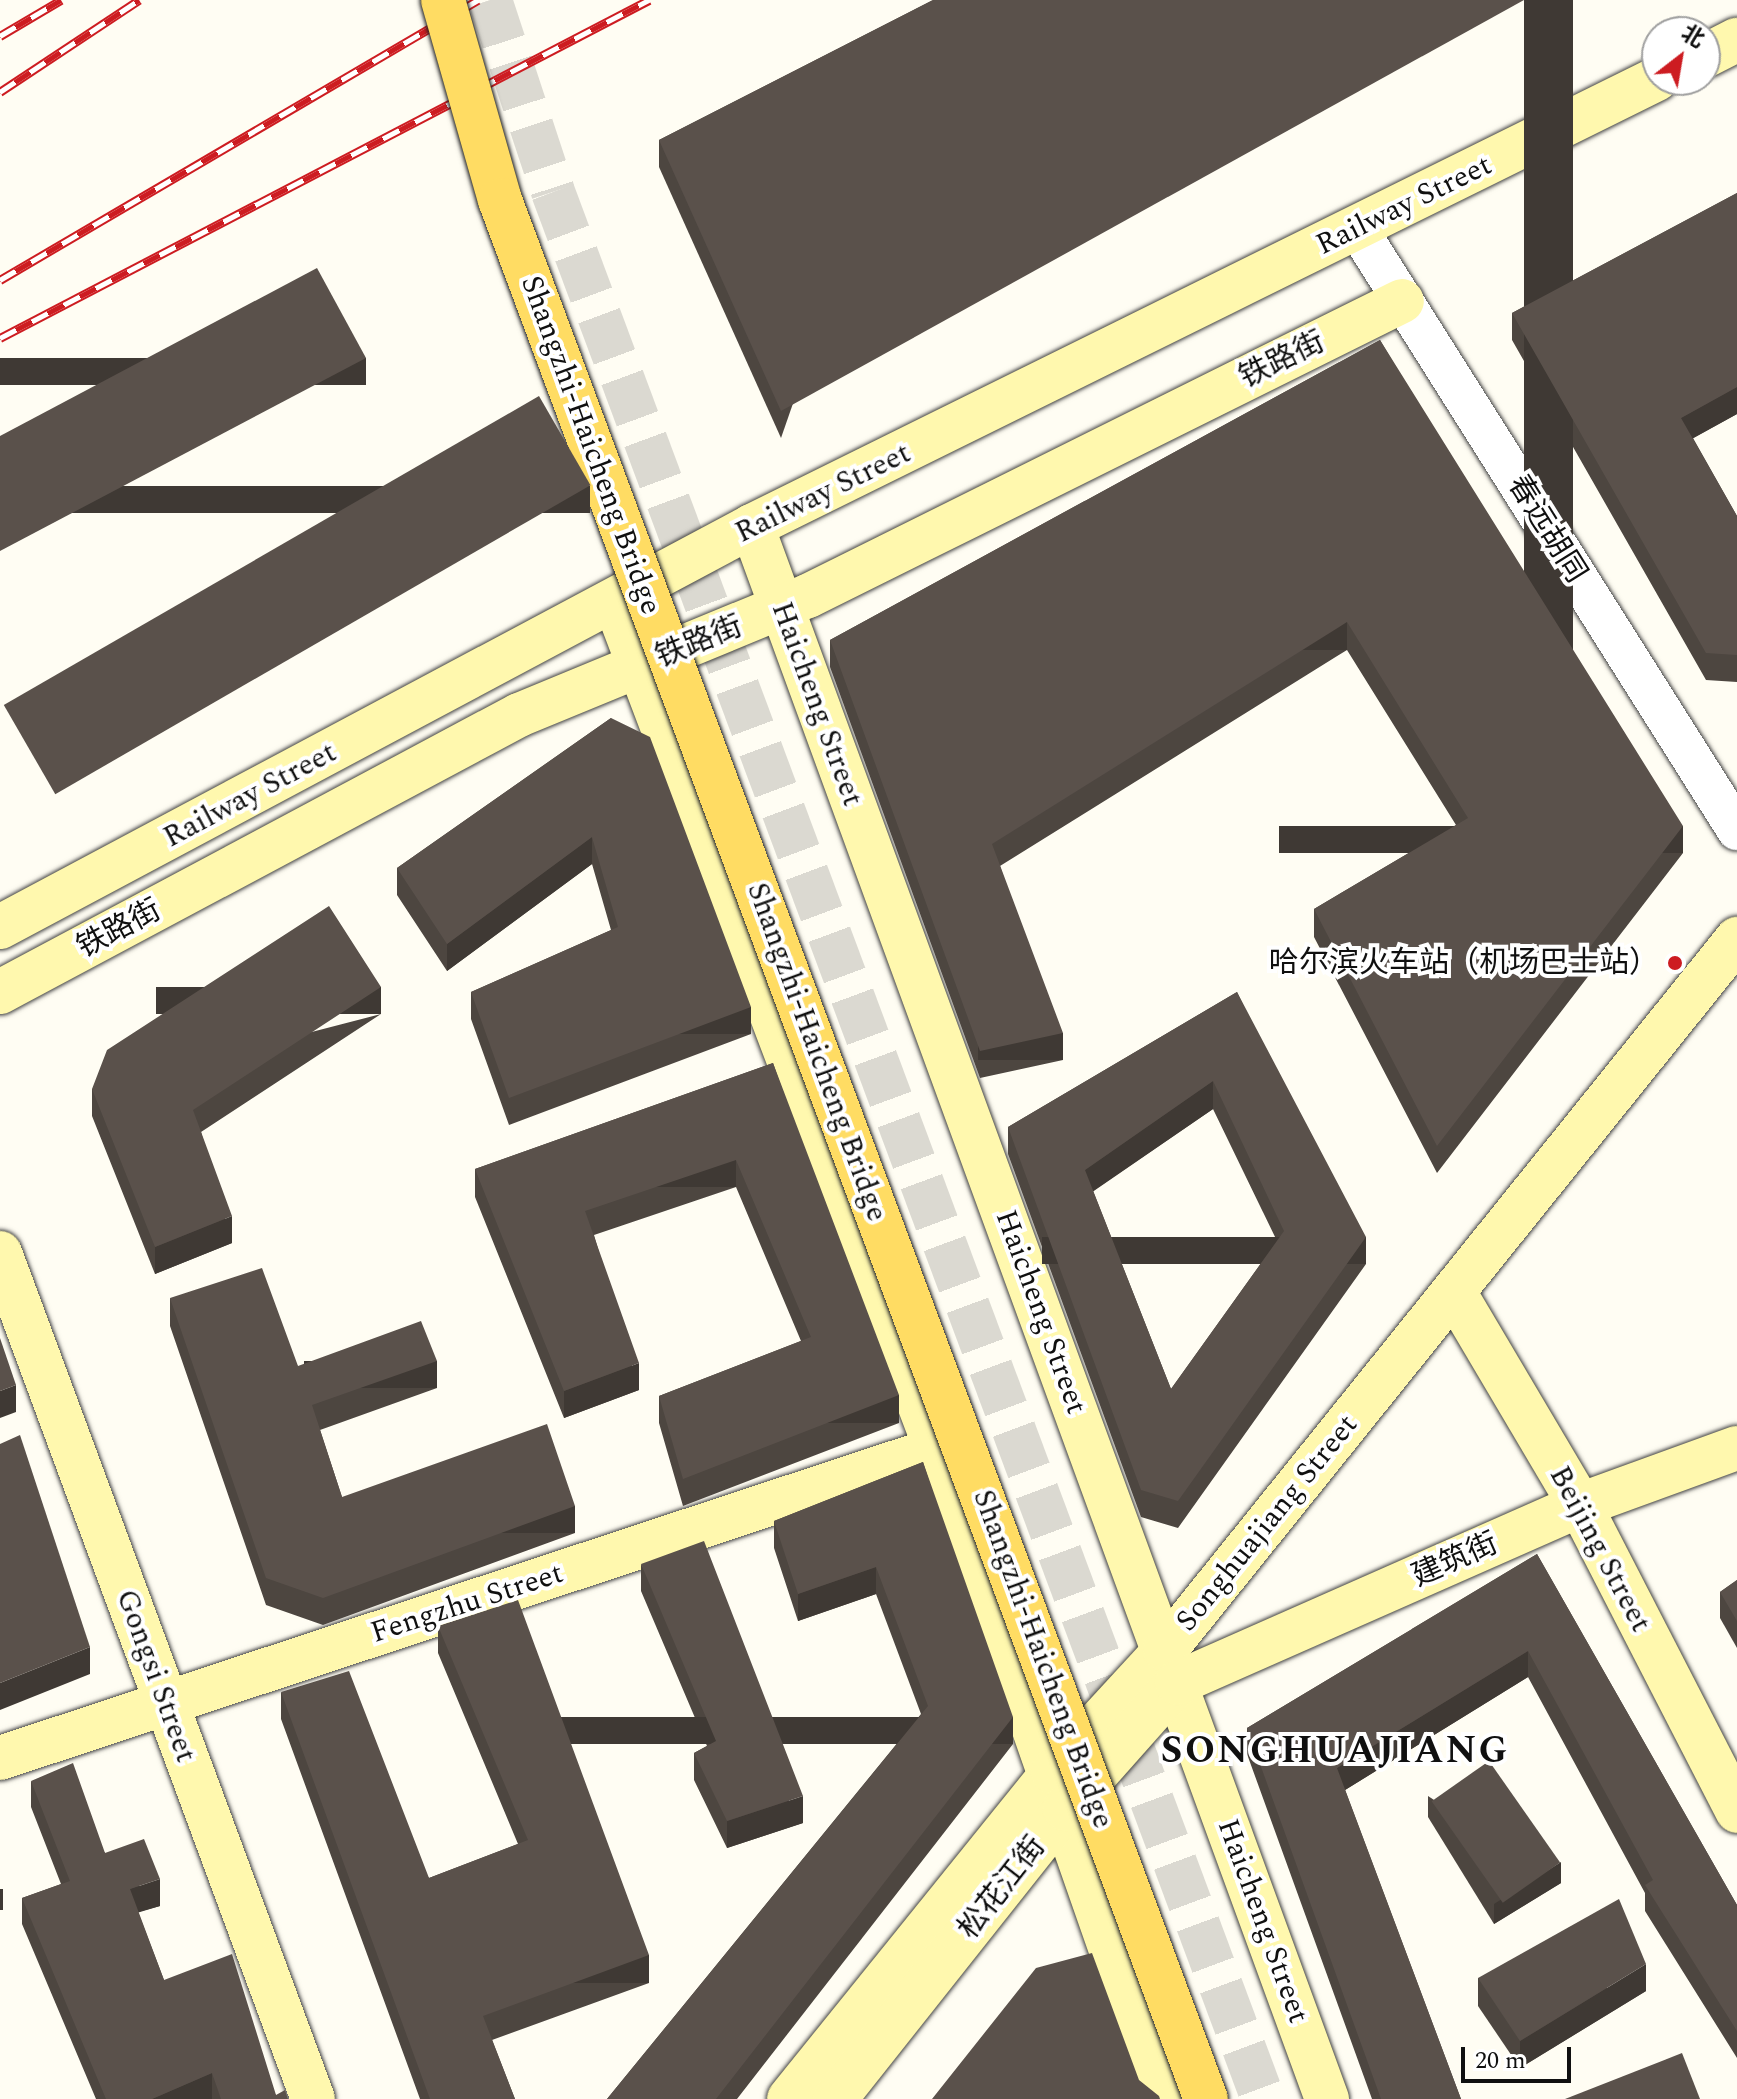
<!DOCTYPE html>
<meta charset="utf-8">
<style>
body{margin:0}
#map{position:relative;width:1737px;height:2099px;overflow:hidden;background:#fffdf3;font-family:Spectral,"Noto Sans SC",serif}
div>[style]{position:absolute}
.primary-tunnel>*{height:44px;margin-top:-22px;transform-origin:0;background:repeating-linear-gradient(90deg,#dbd9d1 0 44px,transparent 0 66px)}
.roads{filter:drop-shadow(0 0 2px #434343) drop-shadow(0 0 2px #434343)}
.street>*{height:40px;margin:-20px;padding:0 20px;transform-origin:20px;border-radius:20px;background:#fff}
.secondary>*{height:44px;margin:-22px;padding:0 22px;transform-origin:22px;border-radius:22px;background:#fff8ae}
.rail>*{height:9px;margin-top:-4.5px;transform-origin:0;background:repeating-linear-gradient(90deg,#fff 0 18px,#cd1c21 0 36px);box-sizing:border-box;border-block:2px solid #cd1c21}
.bridges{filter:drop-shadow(0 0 2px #212121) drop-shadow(0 0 2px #212121)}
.primary-bridge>*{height:44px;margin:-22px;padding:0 22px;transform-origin:22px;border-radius:22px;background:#ffdc63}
.wall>*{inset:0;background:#4d4640}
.shaded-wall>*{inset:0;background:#3f3934;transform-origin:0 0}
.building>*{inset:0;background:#5a514b;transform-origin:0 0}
.dots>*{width:22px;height:22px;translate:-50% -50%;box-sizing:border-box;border:4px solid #fff;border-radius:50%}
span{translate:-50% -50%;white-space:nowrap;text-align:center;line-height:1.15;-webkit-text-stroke:8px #fff;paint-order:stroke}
.street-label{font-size:30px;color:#101010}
.poi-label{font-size:30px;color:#101010}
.right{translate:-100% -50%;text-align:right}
.district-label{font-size:38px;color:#101010;font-weight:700;letter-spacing:2px}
.north{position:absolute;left:1641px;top:16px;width:80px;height:80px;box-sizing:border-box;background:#fff;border:2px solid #9f9f9f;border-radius:50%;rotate:31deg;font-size:22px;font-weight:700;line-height:32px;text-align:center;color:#101010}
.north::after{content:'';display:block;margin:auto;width:28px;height:36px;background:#cd1c21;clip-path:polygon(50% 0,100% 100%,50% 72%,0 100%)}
.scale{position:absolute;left:1461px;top:2047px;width:110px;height:36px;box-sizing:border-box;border:4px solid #101010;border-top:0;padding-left:10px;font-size:24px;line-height:28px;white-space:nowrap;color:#101010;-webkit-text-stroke:6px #fff;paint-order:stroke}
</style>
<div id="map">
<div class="primary-tunnel">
<i style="left:490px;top:0;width:202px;rotate:71.8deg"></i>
<i style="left:553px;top:192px;width:2035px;rotate:69.58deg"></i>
</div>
<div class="roads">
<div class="street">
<i style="left:1357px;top:228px;width:712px;rotate:57.74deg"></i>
</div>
<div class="secondary">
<i style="left:1705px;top:56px;width:36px;rotate:-27deg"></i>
<i style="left:752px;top:526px;width:1675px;rotate:69.92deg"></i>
<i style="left:615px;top:602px;width:906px;rotate:69.24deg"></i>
<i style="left:936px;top:1449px;width:688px;rotate:70.75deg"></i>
<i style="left:0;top:927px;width:852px;rotate:-28.07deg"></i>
<i style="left:752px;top:526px;width:1009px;rotate:-26.29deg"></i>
<i style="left:0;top:992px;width:588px;rotate:-28.09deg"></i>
<i style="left:519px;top:715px;width:313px;rotate:-22.4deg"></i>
<i style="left:808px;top:596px;width:663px;rotate:-26.41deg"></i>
<i style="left:0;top:1253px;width:902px;rotate:69.7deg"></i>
<i style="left:1454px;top:1292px;width:247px;rotate:59.4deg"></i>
<i style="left:1580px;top:1505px;width:344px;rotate:62.8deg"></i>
<i style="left:0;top:1758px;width:986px;rotate:-18.27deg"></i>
<i style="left:789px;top:2099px;width:420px;rotate:-51.1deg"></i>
<i style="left:1053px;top:1772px;width:166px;rotate:-47.4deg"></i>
<i style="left:1165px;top:1650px;width:913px;rotate:-51.18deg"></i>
<i style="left:835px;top:2099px;width:370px;rotate:-51.6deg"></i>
<i style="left:1065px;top:1809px;width:169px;rotate:-48.4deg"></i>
<i style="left:1177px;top:1683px;width:441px;rotate:-23.8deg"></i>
<i style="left:1580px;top:1505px;width:167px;rotate:-20deg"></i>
</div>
</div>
<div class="rail">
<i style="left:0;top:36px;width:71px;rotate:-30.5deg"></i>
<i style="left:0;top:92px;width:167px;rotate:-33.5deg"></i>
<i style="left:0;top:280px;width:554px;rotate:-30.36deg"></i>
<i style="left:0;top:338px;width:732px;rotate:-27.51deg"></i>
</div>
<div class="bridges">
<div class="primary-bridge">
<i style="left:443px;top:0;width:208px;rotate:74.1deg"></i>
<i style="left:500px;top:200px;width:2026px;rotate:69.61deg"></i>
</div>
</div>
<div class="wall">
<i style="clip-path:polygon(933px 0,781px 438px,659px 167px,659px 140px)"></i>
<i style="clip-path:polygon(1737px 193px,1737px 414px,1693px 438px,1737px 516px,1737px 682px,1706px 680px,1512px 340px,1512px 313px)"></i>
<i style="clip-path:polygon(1380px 340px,1683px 853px,1437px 1173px,1314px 937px,1314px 909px,1456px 825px,1347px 650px,1000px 866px,1063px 1060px,980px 1078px,830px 667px,830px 640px)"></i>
<i style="clip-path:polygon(611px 718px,751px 1034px,509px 1125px,471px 1019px,471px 992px,611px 930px,592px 864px,447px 971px,397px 895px,397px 868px)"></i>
<i style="clip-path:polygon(evenodd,1237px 992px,1366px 1264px,1178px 1528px,1141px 1517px,1008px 1154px,1008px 1127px,1237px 992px,1213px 1109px,1277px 1241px,1171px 1389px,1093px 1191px,1213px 1109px)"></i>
<i style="clip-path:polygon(381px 1014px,201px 1132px,232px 1243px,155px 1274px,92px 1116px,92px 1089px)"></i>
<i style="clip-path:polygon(773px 1063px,899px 1423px,683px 1506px,659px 1423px,659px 1396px,801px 1341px,736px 1187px,594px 1235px,639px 1390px,564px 1418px,475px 1197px,475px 1169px)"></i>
<i style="clip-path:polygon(170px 1298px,298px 1366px,437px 1388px,320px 1430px,342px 1497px,575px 1533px,323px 1625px,266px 1605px,170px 1326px)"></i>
<i style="clip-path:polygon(923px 1462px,1013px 1744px,737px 2099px,607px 2099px,921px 1714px,876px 1594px,798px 1621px,774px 1548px,774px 1521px)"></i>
<i style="clip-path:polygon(1537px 1554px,1737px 1905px,1737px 2058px,1645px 1911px,1645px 1893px,1528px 1677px,1345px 1790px,1461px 2099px,1372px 2099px,1247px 1754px,1247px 1728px)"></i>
<i style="clip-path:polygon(641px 1564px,803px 1823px,727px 1848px,694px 1780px,694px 1753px,707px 1746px,641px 1591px)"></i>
<i style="clip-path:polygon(1737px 1580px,1737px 1648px,1720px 1618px,1720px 1592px)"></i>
<i style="clip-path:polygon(438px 1626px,649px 1983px,492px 2040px,515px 2099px,420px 2099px,281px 1719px,281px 1692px,429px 1878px,518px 1844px,438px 1653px)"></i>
<i style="clip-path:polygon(31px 1781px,160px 1906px,138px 1912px,164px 1980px,276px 2095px,288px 2099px,96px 2099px,22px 1924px,22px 1898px,61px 1884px,31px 1807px)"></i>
<i style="clip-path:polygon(1428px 1796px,1561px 1883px,1494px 1924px,1428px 1817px)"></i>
<i style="clip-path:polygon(1478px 1978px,1646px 1991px,1520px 2068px,1478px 2006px)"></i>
</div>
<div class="shaded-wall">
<i style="left:1524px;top:0;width:49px;height:849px"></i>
<i style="left:366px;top:358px;width:27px;height:414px;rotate:90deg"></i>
<i style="clip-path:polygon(1737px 387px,1737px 414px,1681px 445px,1681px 418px)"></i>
<i style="left:590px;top:486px;width:27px;height:679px;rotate:90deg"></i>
<i style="left:1347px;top:622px;width:28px;height:419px;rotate:90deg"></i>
<i style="left:1683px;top:826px;width:27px;height:404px;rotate:90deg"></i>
<i style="clip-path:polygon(592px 837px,592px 864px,447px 971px,447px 944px)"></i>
<i style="left:381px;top:987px;width:27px;height:225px;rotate:90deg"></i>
<i style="left:751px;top:1007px;width:27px;height:259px;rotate:90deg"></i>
<i style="left:1063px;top:1033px;width:27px;height:85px;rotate:90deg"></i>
<i style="clip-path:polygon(1213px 1081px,1213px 1109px,1085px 1197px,1085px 1170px)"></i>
<i style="left:736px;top:1160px;width:27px;height:159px;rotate:90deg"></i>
<i style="clip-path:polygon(232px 1216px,232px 1243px,155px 1274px,155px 1247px)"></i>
<i style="left:1366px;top:1237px;width:27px;height:324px;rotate:90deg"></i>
<i style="left:437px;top:1361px;width:27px;height:133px;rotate:90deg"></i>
<i style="clip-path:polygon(639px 1363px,639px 1390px,564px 1418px,564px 1391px)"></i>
<i style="clip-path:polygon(16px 1385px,16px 1412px,0 1418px,0 1391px)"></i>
<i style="left:899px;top:1395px;width:28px;height:232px;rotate:90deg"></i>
<i style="left:575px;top:1506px;width:27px;height:268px;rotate:90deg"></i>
<i style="clip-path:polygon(876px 1567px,876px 1594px,798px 1621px,798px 1594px)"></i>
<i style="clip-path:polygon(90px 1647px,90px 1674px,0 1710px,0 1683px)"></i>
<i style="clip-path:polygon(1528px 1651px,1528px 1677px,1337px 1795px,1337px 1768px)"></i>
<i style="left:1013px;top:1717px;width:27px;height:484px;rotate:90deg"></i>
<i style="clip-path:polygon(803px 1796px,803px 1823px,727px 1848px,727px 1821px)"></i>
<i style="clip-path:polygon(1561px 1862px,1561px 1883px,1494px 1924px,1494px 1904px)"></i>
<i style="clip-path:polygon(160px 1879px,160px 1906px,130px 1915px,130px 1889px)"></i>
<i style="left:3px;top:1889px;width:21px;height:3px;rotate:90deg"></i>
<i style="left:649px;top:1955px;width:28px;height:177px;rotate:90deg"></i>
<i style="clip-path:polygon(1646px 1964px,1646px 1991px,1520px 2068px,1520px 2041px)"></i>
<i style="clip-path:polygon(212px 2073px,212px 2099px,152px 2099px)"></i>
</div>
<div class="building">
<i style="clip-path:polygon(933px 0,1524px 0,781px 411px,659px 140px)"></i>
<i style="clip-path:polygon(1737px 193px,1737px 387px,1681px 418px,1737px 516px,1737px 655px,1706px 653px,1512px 313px)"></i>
<i style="clip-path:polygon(317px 268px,366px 358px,0 551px,0 436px)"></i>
<i style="clip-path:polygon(1380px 340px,1683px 826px,1437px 1146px,1314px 909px,1468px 818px,1347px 622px,992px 844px,1063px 1033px,980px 1051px,830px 640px)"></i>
<i style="left:539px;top:396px;width:103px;height:618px;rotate:60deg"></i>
<i style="clip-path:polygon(611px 718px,650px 737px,751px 1007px,509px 1098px,471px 992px,618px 927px,592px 837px,447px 944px,397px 868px)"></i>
<i style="clip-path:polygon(329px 906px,381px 987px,193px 1110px,232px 1216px,155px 1247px,92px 1089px,107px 1050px)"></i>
<i style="clip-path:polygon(evenodd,1237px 992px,1366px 1237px,1178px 1501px,1141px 1490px,1008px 1127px,1237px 992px,1213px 1081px,1284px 1231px,1171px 1389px,1085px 1170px,1213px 1081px)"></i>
<i style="clip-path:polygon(773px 1063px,899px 1395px,683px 1479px,659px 1396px,811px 1337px,736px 1160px,585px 1211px,639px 1363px,564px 1391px,475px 1169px)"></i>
<i style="clip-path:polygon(262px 1268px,298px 1366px,421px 1321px,437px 1361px,312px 1405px,342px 1497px,547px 1424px,575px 1506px,323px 1598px,266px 1578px,170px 1298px)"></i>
<i style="clip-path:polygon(0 1338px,16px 1385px,0 1391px)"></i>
<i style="clip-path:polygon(20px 1435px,90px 1647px,0 1683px,0 1444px)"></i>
<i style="clip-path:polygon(923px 1462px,1013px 1717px,716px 2099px,607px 2099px,928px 1706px,876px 1567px,798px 1594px,774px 1521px)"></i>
<i style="clip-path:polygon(704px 1541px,803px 1796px,727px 1821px,694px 1753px,716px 1741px,641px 1564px)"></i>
<i style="clip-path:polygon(1537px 1554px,1737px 1905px,1737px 2031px,1645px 1885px,1653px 1880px,1528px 1651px,1337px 1768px,1461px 2099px,1381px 2099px,1247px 1728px)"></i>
<i style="clip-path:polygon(1737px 1580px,1737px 1621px,1720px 1592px)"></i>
<i style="clip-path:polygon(518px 1600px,649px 1955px,483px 2016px,515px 2099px,430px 2099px,281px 1692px,349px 1671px,429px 1878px,528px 1840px,438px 1626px)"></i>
<i style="left:1489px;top:1761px;width:124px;height:70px;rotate:55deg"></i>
<i style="clip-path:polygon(73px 1763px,105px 1853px,144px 1839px,160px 1879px,130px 1889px,164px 1980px,232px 1954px,276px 2095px,285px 2090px,288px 2099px,221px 2099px,212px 2073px,152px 2099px,106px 2099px,22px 1898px,70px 1881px,31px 1781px)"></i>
<i style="clip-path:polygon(1619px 1899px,1646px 1964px,1520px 2041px,1478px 1978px)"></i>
<i style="clip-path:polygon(1092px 1953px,1139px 2080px,1159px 2096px,1160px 2099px,932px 2099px,1036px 1968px)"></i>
<i style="clip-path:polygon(1682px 2053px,1700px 2099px,1565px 2099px)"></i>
</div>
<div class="dots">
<i style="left:1675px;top:963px;background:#cd1c21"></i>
</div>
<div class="street-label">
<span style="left:1404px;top:205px;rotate:-26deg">Railway Street</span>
<span style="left:1282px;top:360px;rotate:-26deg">铁路街</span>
<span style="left:591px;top:445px;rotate:70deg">Shangzhi-Haicheng Bridge</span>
<span style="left:823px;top:493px;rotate:-26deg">Railway Street</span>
<span style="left:1547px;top:529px;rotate:58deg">春远胡同</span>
<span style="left:699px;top:642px;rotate:-22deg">铁路街</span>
<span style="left:817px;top:704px;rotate:70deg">Haicheng Street</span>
<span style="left:250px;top:795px;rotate:-28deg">Railway Street</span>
<span style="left:119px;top:929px;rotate:-28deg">铁路街</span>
<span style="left:817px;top:1052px;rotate:70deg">Shangzhi-Haicheng Bridge</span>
<span style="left:1041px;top:1312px;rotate:70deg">Haicheng Street</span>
<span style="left:1267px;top:1523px;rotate:-51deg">Songhuajiang Street</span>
<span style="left:1600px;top:1549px;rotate:62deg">Beijing Street</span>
<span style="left:1455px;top:1560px;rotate:-24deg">建筑街</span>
<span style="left:467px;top:1603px;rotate:-18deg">Fengzhu Street</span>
<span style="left:1043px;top:1659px;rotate:70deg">Shangzhi-Haicheng Bridge</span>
<span style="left:156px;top:1676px;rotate:70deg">Gongsi Street</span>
<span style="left:1002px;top:1888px;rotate:-52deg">松花江街</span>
<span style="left:1263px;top:1921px;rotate:70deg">Haicheng Street</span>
</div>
<div class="poi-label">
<span class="right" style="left:1659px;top:963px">哈尔滨火车站（机场巴士站）</span>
</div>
<div class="district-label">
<span style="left:1335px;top:1752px">SONGHUAJIANG</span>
</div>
<div class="north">北</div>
<div class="scale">20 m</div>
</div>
